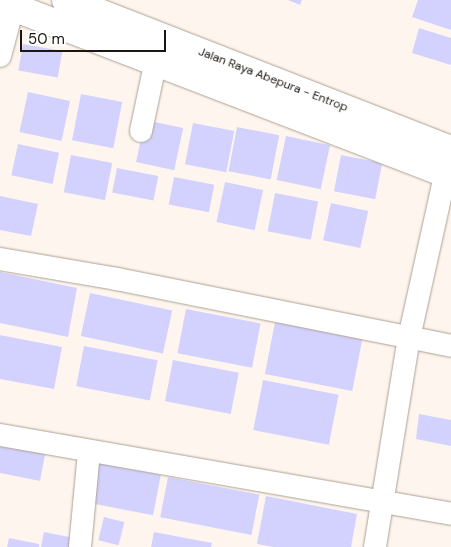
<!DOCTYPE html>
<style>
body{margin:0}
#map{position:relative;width:451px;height:547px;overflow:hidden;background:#fef6ee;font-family:"DM Sans",sans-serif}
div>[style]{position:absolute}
.building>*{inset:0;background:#d3d2ff;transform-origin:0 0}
.roads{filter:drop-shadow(0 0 1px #aca093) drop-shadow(0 0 1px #aca093)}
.minor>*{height:22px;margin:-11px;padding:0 11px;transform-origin:11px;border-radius:11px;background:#fff}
.highway>*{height:28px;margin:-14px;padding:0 14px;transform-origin:14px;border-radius:14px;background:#fff}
span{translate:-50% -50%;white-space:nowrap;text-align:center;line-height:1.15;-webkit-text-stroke:4.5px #fff;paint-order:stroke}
.street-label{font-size:12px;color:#1b1611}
.scale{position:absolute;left:20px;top:30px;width:146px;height:22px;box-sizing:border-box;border:2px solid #1b1611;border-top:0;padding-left:6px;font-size:15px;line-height:18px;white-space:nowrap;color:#1b1611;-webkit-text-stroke:4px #fff;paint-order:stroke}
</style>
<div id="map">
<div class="building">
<i style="clip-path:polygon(288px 0,302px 0,300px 5px)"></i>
<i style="clip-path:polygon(418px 0,451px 0,451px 30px,412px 17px)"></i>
<i style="clip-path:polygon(419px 28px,451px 38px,451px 65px,412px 53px)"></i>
<i style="left:23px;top:44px;width:40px;height:27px;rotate:10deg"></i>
<i style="left:28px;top:92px;width:43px;height:41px;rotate:12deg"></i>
<i style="left:81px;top:94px;width:42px;height:47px;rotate:11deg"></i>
<i style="left:145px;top:120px;width:39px;height:43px;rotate:12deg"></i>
<i style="left:193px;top:123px;width:42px;height:42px;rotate:11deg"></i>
<i style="left:237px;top:127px;width:43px;height:45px;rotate:11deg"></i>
<i style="left:286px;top:136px;width:45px;height:45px;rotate:12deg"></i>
<i style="left:18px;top:144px;width:42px;height:32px;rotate:12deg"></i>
<i style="left:71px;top:155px;width:42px;height:38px;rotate:11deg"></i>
<i style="left:341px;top:155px;width:42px;height:37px;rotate:11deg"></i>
<i style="left:117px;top:168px;width:42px;height:25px;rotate:11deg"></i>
<i style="left:174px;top:177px;width:41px;height:28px;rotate:11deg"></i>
<i style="left:225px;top:182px;width:39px;height:41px;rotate:12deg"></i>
<i style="left:275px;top:193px;width:44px;height:39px;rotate:11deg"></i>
<i style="clip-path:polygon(0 196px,38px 204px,31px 236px,0 230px)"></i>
<i style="left:331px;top:203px;width:38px;height:38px;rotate:12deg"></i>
<i style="clip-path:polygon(0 272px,77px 288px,68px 337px,0 323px)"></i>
<i style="left:90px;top:293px;width:84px;height:44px;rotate:12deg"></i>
<i style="left:186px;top:309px;width:76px;height:45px;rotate:11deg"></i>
<i style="left:275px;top:322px;width:89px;height:53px;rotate:11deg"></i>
<i style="clip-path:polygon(0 335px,62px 347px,54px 389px,0 379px)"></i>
<i style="left:84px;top:346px;width:75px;height:41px;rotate:11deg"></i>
<i style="left:173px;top:360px;width:67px;height:42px;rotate:11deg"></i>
<i style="left:263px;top:380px;width:77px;height:51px;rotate:11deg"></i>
<i style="clip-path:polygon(419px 414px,451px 420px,451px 446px,416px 439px)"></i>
<i style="clip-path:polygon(0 440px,46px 449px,40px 481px,0 473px)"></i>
<i style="left:99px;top:463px;width:63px;height:41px;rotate:11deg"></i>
<i style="left:168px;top:477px;width:93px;height:41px;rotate:11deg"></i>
<i style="clip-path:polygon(266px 496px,357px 514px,351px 547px,274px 547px,257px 544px)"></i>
<i style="left:104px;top:517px;width:21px;height:24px;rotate:14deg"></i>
<i style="clip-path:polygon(44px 532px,79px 539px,77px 547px,41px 547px)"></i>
<i style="clip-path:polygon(154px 532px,212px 543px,211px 547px,151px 547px)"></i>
<i style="clip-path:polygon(9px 538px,39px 544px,39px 547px,7px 547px)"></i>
</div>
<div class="roads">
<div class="minor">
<i style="left:0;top:56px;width:58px;rotate:-75deg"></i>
<i style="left:141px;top:131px;width:73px;rotate:-78.1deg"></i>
<i style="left:0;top:259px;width:119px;rotate:9.7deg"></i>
<i style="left:117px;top:279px;width:341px;rotate:11.3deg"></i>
<i style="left:0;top:435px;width:458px;rotate:9.9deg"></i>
<i style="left:80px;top:547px;width:95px;rotate:-84.6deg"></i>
<i style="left:375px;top:547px;width:212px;rotate:-80.8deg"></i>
<i style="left:409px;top:338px;width:184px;rotate:-77.5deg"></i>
</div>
<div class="highway">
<i style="left:66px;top:0;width:413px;rotate:21.3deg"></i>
<i style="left:0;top:2px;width:483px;rotate:21deg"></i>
</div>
</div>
<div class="street-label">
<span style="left:273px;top:80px;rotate:21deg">Jalan Raya Abepura - Entrop</span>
</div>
<div class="scale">50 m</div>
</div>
